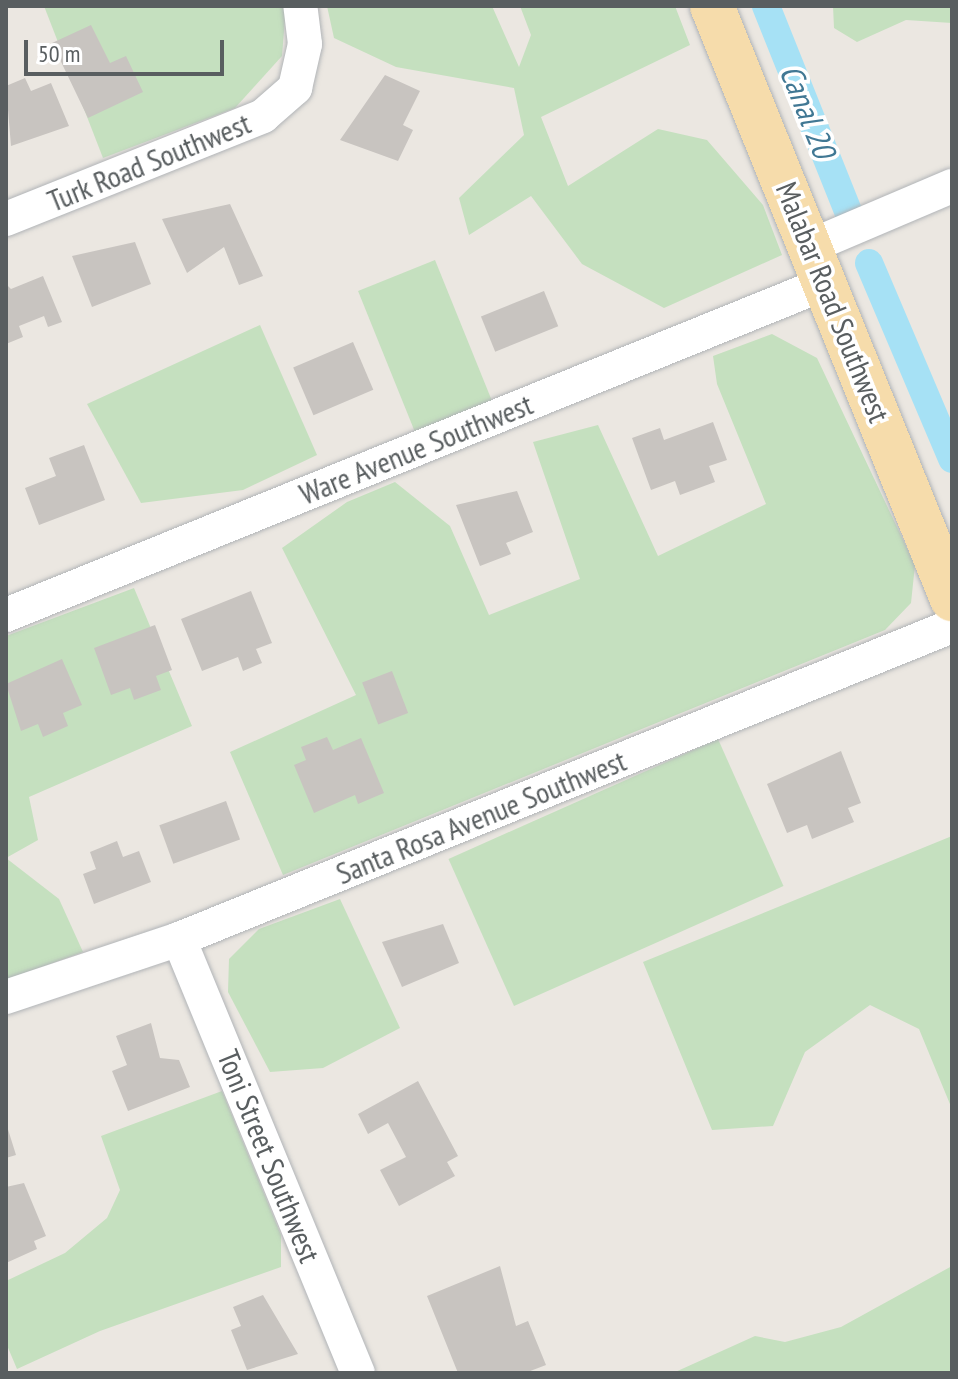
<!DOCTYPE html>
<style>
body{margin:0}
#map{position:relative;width:958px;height:1379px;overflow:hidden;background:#ebe7e1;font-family:"PT Sans Narrow",sans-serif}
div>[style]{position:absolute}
.green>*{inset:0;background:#c5e0bf;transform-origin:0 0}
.canal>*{height:28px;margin:-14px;padding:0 14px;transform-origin:14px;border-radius:14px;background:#a6e1f5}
.building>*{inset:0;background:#c8c4c0;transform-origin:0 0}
.roads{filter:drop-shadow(0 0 2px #b1b4b7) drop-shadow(0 0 2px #b1b4b7)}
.minor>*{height:34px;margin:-17px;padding:0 17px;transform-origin:17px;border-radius:17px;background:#fff}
.major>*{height:44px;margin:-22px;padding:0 22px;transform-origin:22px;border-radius:22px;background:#f6dcab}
span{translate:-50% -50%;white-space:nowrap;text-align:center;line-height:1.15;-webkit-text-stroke:7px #fff;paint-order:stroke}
.street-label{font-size:30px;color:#595e60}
.water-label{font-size:32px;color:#417894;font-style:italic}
.frame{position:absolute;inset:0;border:8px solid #595e60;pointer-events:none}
.scale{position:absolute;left:24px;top:40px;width:200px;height:36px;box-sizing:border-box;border:4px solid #595e60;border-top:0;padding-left:10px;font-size:24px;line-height:28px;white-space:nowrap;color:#595e60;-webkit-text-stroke:6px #fff;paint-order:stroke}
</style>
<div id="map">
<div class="green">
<i style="clip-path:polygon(44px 6px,286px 6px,282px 56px,235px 108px,103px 158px)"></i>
<i style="clip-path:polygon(327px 6px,492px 6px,519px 67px,531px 35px,520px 6px,675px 6px,690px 45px,541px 117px,568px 186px,658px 129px,707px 140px,763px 205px,782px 255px,664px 308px,582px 264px,531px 196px,469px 235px,459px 198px,524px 135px,514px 88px,396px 67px,334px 38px)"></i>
<i style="clip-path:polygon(833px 6px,952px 6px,952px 23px,906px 20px,857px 42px,834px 28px)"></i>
<i style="left:435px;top:260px;width:153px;height:83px;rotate:68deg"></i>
<i style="clip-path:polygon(260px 325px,317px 455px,243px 490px,141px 503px,87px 404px)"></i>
<i style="clip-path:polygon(772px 334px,817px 358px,915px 565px,911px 603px,885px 630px,283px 875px,230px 752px,356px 695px,282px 548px,347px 502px,395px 482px,450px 526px,489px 615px,580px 579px,533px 442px,598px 425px,658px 556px,766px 504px,717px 384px,713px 356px)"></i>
<i style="clip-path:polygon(134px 588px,192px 726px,29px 797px,38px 840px,6px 858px,6px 636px)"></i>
<i style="left:718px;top:739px;width:161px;height:295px;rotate:66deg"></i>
<i style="clip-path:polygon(952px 836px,952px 1109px,919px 1029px,870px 1005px,805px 1052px,773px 1126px,712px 1130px,643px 962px)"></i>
<i style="clip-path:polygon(6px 858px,59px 899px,83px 952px,6px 980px)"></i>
<i style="clip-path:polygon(340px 899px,400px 1028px,323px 1068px,270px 1072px,228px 992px,229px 959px,259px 929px)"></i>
<i style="clip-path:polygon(222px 1091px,281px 1235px,281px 1267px,100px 1331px,17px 1369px,6px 1343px,6px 1281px,65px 1253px,107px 1218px,120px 1190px,101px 1136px)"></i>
<i style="clip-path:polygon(952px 1266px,952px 1373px,673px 1373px,755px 1336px,785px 1342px,841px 1327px)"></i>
</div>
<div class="canal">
<i style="left:766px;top:6px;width:226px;rotate:68.2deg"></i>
<i style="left:869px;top:263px;width:213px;rotate:67deg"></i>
</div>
<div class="building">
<i style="clip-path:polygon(91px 25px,110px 63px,126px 56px,143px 92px,88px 118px,52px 43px)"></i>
<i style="clip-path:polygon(385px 75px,420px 91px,403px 125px,413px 130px,398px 161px,340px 140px)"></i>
<i style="clip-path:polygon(25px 78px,31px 91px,51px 83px,69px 126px,11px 146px,6px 86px)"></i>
<i style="clip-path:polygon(230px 204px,263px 276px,239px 285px,224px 247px,187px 273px,162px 219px)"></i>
<i style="clip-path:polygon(135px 242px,151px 284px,92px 307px,72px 256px)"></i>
<i style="clip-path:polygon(43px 276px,62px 322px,48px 327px,44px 316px,19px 326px,23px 337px,6px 344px,6px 284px,11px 289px)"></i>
<i style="left:544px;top:291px;width:38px;height:68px;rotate:68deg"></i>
<i style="left:353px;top:342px;width:52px;height:65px;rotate:67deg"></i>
<i style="clip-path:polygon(713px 422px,727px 460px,709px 466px,715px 482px,680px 495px,675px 481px,651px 490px,632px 438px,660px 428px,664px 440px)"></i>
<i style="clip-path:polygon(84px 445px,105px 500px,39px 525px,25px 488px,56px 476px,49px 458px)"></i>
<i style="clip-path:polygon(517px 491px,533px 532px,506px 543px,511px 554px,480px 566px,456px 505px)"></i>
<i style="clip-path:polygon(251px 591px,272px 643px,256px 649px,262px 663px,243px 671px,238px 657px,202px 671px,181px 619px)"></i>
<i style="clip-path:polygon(155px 625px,172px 670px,156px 676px,161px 690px,134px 700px,130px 688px,111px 695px,94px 648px)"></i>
<i style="clip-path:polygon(62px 659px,82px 705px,63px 713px,68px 726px,43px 737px,38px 724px,21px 731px,6px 684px)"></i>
<i style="left:392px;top:671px;width:45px;height:32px;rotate:69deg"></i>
<i style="clip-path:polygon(327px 737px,333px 750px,361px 738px,384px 793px,358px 804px,355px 795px,314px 813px,294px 765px,306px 760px,301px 747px)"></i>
<i style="clip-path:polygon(841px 751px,861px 803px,848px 808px,854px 822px,812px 839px,807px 825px,787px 833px,767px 784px)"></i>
<i style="left:226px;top:801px;width:41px;height:71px;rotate:70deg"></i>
<i style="clip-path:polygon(117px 841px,123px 857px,139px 851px,151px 882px,94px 904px,83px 874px,96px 869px,90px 852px)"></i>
<i style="clip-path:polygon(443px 924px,459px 963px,402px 987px,382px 942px)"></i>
<i style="clip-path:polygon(151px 1023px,160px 1058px,179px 1060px,190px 1087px,128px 1111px,112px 1071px,127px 1065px,116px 1036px)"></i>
<i style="clip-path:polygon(418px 1081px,458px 1156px,447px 1162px,455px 1176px,399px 1206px,380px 1170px,406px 1157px,388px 1123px,368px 1134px,358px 1114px)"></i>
<i style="clip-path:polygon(6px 1123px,16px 1155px,6px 1158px)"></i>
<i style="clip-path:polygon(24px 1183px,46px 1236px,34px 1241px,37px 1249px,6px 1263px,6px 1187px)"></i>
<i style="clip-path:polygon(500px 1266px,516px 1326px,528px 1321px,546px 1365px,525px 1373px,458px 1373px,427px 1296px)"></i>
<i style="clip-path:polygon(263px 1295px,298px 1354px,247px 1370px,231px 1330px,241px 1326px,233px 1307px)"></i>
</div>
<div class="roads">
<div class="minor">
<i style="left:6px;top:219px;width:277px;rotate:-21.8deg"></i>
<i style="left:263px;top:116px;width:43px;rotate:-41.2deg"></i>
<i style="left:295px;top:88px;width:45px;rotate:-77.2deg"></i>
<i style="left:305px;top:44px;width:38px;rotate:-97deg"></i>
<i style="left:811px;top:246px;width:153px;rotate:-23.1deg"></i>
<i style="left:6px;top:615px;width:885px;rotate:-22.04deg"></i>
<i style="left:179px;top:939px;width:469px;rotate:67.6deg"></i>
<i style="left:6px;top:997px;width:182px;rotate:-18.5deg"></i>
<i style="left:179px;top:939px;width:834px;rotate:-22.04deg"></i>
</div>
<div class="major">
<i style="left:712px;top:6px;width:640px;rotate:67.97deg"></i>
</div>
</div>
<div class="street-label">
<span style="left:149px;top:162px;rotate:-22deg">Turk Road Southwest</span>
<span style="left:833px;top:302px;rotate:68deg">Malabar Road Southwest</span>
<span style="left:416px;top:449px;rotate:-22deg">Ware Avenue Southwest</span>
<span style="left:481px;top:817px;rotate:-22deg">Santa Rosa Avenue Southwest</span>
<span style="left:269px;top:1156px;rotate:68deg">Toni Street Southwest</span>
</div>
<div class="water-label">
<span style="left:808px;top:111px;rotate:68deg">Canal 20</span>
</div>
<div class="frame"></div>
<div class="scale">50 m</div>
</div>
